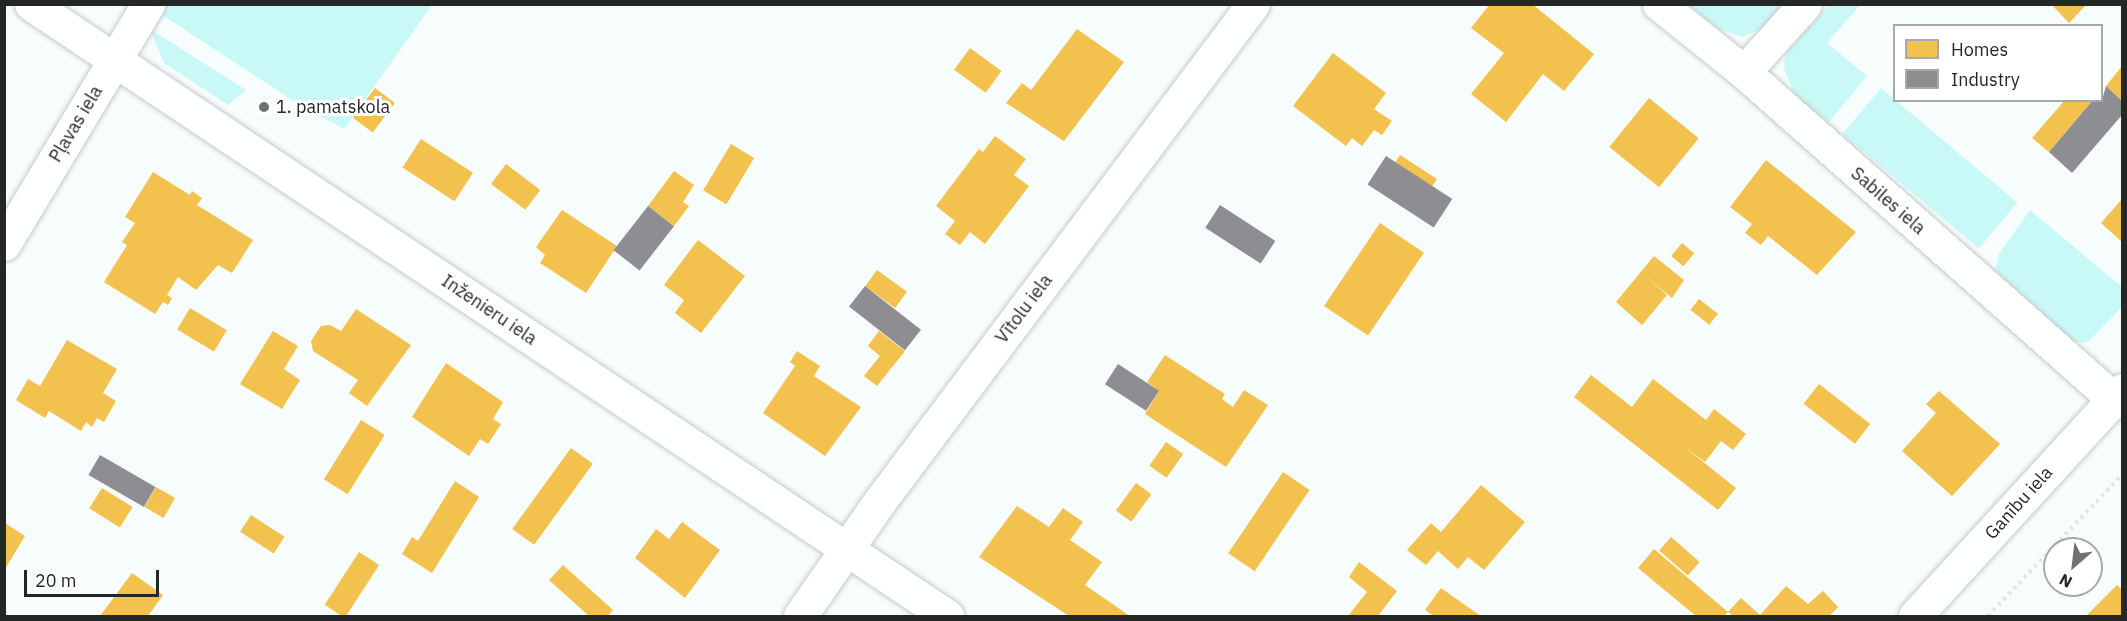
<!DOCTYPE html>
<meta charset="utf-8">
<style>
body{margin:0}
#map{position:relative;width:2127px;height:621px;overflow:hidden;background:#f7fcfc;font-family:"IBM Plex Sans",sans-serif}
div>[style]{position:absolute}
.green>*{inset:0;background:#c9f9f6;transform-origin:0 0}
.homes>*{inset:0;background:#f2c14e;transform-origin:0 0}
.industry>*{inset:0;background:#8d8d92;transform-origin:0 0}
.path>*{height:4px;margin-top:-2px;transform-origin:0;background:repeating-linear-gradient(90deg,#e3e3e3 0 3px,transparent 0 7.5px)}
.roads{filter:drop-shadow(0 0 2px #c6c9c9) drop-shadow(0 0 2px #c6c9c9)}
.minor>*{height:33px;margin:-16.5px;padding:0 16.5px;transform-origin:16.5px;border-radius:16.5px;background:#feffff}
.dots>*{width:16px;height:16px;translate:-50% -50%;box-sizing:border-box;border:3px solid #fff;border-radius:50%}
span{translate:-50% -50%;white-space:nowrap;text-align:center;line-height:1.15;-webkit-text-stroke:6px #fff;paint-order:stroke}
.poi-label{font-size:18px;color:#252727}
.left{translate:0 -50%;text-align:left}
.street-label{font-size:18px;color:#252727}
.frame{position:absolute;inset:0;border:6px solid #252727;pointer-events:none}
.legend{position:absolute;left:1893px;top:24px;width:210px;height:78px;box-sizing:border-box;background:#fff;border:2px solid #a8a9a9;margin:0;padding:8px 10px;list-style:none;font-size:18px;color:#252727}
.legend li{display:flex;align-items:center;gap:12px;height:30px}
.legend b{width:30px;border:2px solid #a8a9a9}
.north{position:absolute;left:2043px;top:537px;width:60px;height:60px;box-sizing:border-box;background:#fff;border:2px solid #a8a9a9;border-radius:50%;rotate:208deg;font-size:16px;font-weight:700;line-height:24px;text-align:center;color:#252727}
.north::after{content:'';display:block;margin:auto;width:21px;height:27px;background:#6e7272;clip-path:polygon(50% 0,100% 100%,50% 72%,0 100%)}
.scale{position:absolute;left:24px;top:570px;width:135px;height:27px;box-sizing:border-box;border:3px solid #252727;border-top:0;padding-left:8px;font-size:18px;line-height:21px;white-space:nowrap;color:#252727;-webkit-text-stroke:4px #fff;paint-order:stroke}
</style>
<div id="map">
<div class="green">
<i style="clip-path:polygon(163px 4px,432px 5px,344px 129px,295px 102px,158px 12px)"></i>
<i style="clip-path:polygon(1689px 5px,1781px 5px,1764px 27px,1743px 37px,1718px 29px)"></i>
<i style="clip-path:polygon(1829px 5px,1860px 5px,1827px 43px,1867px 76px,1829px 122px,1795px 96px,1784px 69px,1785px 55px)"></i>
<i style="clip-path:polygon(150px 29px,246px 90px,228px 105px,164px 63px)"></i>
<i style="left:1881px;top:88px;width:178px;height:60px;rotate:40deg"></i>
<i style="clip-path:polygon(2030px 210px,2122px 287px,2122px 307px,2088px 342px,2074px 342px,1995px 270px,1999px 254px)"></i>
</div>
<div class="homes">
<i style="clip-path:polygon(1490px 4px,1532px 4px,1594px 54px,1564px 91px,1543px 74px,1506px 122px,1471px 94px,1504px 53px,1471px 28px)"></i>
<i style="clip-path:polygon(2051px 4px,2087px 4px,2069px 23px)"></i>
<i style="clip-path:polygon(1077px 29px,1124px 62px,1064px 141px,1006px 103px,1022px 83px,1031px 90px)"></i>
<i style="left:970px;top:48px;width:39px;height:27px;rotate:36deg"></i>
<i style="clip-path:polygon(1333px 53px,1386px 93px,1374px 109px,1392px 121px,1382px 135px,1374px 130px,1362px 146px,1352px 138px,1346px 146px,1293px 106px)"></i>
<i style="clip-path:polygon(2122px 66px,2122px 101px,2106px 86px)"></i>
<i style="left:375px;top:88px;width:25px;height:37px;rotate:37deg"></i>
<i style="left:1649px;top:98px;width:64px;height:63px;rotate:39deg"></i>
<i style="clip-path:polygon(2065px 100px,2093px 100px,2049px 152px,2032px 138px)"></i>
<i style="clip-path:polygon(995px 136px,1026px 159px,1014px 175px,1029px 186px,985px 244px,970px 232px,960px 245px,945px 234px,955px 221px,936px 206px,979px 149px,983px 152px)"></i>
<i style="left:421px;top:139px;width:62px;height:34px;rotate:33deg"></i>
<i style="left:731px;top:144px;width:27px;height:54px;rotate:31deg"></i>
<i style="left:1400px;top:155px;width:44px;height:9px;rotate:33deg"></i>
<i style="clip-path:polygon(1766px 160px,1856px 232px,1817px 275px,1768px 236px,1761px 245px,1745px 233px,1752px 224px,1730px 207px)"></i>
<i style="left:506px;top:164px;width:43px;height:25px;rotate:37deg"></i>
<i style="clip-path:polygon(674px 171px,694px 185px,683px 202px,689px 206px,674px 226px,648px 206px)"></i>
<i style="clip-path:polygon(153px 172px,190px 195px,192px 191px,202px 198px,197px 205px,253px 240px,232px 273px,218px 265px,196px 290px,178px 277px,167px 295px,172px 298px,168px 305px,163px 302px,155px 314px,104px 282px,127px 245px,122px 242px,135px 223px,125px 217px)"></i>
<i style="clip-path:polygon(2122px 199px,2122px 242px,2101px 223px)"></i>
<i style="clip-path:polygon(562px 210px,617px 246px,586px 293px,540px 263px,545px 255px,536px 247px)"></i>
<i style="left:1380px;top:223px;width:53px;height:100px;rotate:34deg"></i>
<i style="clip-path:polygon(698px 240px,745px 276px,701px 333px,675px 313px,684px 300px,664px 285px)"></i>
<i style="left:1682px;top:243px;width:16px;height:17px;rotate:40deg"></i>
<i style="clip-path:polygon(1654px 256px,1684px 280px,1672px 298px,1645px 276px,1667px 295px,1642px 325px,1616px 302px)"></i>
<i style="left:877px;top:270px;width:37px;height:20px;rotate:36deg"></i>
<i style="left:1699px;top:299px;width:24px;height:14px;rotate:38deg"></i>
<i style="left:190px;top:308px;width:43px;height:25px;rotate:31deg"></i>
<i style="clip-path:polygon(356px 309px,411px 345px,367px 406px,349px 393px,358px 380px,313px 351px,311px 341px,321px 326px,330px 325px,341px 331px)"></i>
<i style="clip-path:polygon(273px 331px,298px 346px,284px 369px,300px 380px,282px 409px,240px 384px)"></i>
<i style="clip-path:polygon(879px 331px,905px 351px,877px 386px,864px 376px,880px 356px,868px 346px)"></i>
<i style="clip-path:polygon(67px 340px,117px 369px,103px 393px,116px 401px,104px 422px,97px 418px,92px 427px,86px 422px,81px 431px,49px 411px,45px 418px,16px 400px,28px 379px,40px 386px)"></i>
<i style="clip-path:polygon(797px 351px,820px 366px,814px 376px,861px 407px,825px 456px,763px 413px,795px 366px,790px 362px)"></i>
<i style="clip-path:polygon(1165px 355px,1225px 394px,1222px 399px,1233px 407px,1244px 390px,1268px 405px,1226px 467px,1145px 414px,1159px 391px,1147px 382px)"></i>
<i style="clip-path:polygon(446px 363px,503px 402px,493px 419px,501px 424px,488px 444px,480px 439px,469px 456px,412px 417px)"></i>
<i style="clip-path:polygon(1591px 375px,1632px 407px,1653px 379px,1706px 420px,1714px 409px,1746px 434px,1733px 450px,1721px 441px,1705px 462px,1682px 445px,1736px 488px,1718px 510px,1574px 397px)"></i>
<i style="left:1819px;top:384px;width:65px;height:25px;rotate:38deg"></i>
<i style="clip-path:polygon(1939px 391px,2000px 444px,1952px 496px,1902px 451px,1936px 413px,1926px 404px)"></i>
<i style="left:361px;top:420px;width:28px;height:70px;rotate:32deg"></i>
<i style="left:1166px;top:442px;width:21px;height:29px;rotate:35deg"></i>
<i style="left:571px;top:448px;width:27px;height:100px;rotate:36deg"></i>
<i style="left:1283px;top:472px;width:32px;height:98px;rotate:34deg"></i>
<i style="clip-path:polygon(455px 481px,479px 497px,432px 573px,402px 554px,412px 537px,418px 541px)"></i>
<i style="left:1136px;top:483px;width:19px;height:34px;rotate:36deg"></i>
<i style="clip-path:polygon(1481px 485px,1525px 522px,1484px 570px,1468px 557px,1458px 569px,1438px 551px,1426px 565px,1407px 550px,1431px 523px,1441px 532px)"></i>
<i style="left:156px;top:487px;width:22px;height:23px;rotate:30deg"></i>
<i style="left:102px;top:488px;width:36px;height:24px;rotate:32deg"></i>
<i style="clip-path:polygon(1017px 506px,1049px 527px,1063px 508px,1083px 522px,1070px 540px,1102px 562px,1085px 585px,1130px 616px,1069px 616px,979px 557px)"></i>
<i style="left:251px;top:515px;width:40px;height:20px;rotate:33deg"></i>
<i style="clip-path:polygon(682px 522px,720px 550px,685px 598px,635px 558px,656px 529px,669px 539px)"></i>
<i style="clip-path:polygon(5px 523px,25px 536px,5px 569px)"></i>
<i style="left:1671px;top:537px;width:38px;height:18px;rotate:41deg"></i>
<i style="clip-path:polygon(1654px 549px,1728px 612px,1724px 616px,1696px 616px,1638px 568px)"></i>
<i style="left:359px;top:552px;width:24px;height:63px;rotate:33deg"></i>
<i style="clip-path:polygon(1359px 562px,1397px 591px,1378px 616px,1348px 616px,1367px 592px,1349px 577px)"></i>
<i style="clip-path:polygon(563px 565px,613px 610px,608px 616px,589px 616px,549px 580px)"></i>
<i style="clip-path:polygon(132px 573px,163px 595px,148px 616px,100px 616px)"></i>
<i style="clip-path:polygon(2117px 585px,2122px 590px,2122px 616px,2086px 616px)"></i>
<i style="clip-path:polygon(1786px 586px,1808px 604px,1823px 591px,1838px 607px,1829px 616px,1733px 616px,1728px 612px,1741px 598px,1760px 615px)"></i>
<i style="clip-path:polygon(1441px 588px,1465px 605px,1481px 616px,1434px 616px,1425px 610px)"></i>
</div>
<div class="industry">
<i style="clip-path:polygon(2106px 86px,2122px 101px,2122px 115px,2072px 173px,2049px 152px,2093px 100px,2102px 100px)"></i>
<i style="left:1386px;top:156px;width:79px;height:34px;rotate:33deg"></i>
<i style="left:1220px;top:205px;width:66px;height:27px;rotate:33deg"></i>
<i style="left:648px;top:206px;width:33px;height:56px;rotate:38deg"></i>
<i style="left:865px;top:286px;width:71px;height:26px;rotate:38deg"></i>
<i style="left:1118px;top:364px;width:49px;height:24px;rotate:33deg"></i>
<i style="left:100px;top:455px;width:64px;height:23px;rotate:30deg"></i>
</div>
<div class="path">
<i style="left:1988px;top:616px;width:195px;rotate:-46.5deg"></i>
</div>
<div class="roads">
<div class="minor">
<i style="left:31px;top:4px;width:1102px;rotate:33.75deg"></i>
<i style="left:1659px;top:4px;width:109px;rotate:38.7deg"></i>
<i style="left:1744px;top:72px;width:494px;rotate:41.5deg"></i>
<i style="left:1744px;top:72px;width:91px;rotate:-48.1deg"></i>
<i style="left:4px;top:244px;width:280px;rotate:-59deg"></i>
<i style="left:800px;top:616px;width:140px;rotate:-55.2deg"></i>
<i style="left:880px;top:501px;width:621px;rotate:-53.11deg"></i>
<i style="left:1915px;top:616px;width:306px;rotate:-47.5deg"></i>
</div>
</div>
<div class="dots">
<i style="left:264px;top:107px;background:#6e7272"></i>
</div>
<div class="poi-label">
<span class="left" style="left:276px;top:107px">1. pamatskola</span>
</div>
<div class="street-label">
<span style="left:76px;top:124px;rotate:-59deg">Pļavas iela</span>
<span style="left:1888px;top:201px;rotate:41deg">Sabiles iela</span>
<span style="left:1024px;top:309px;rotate:-53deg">Vītolu iela</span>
<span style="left:489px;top:310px;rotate:34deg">Inženieru iela</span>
<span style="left:2019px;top:503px;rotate:-48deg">Ganību iela</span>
</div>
<div class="frame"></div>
<ul class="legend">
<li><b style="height:16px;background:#f2c14e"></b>Homes</li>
<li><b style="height:16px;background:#8d8d92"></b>Industry</li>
</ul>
<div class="north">N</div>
<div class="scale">20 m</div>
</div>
